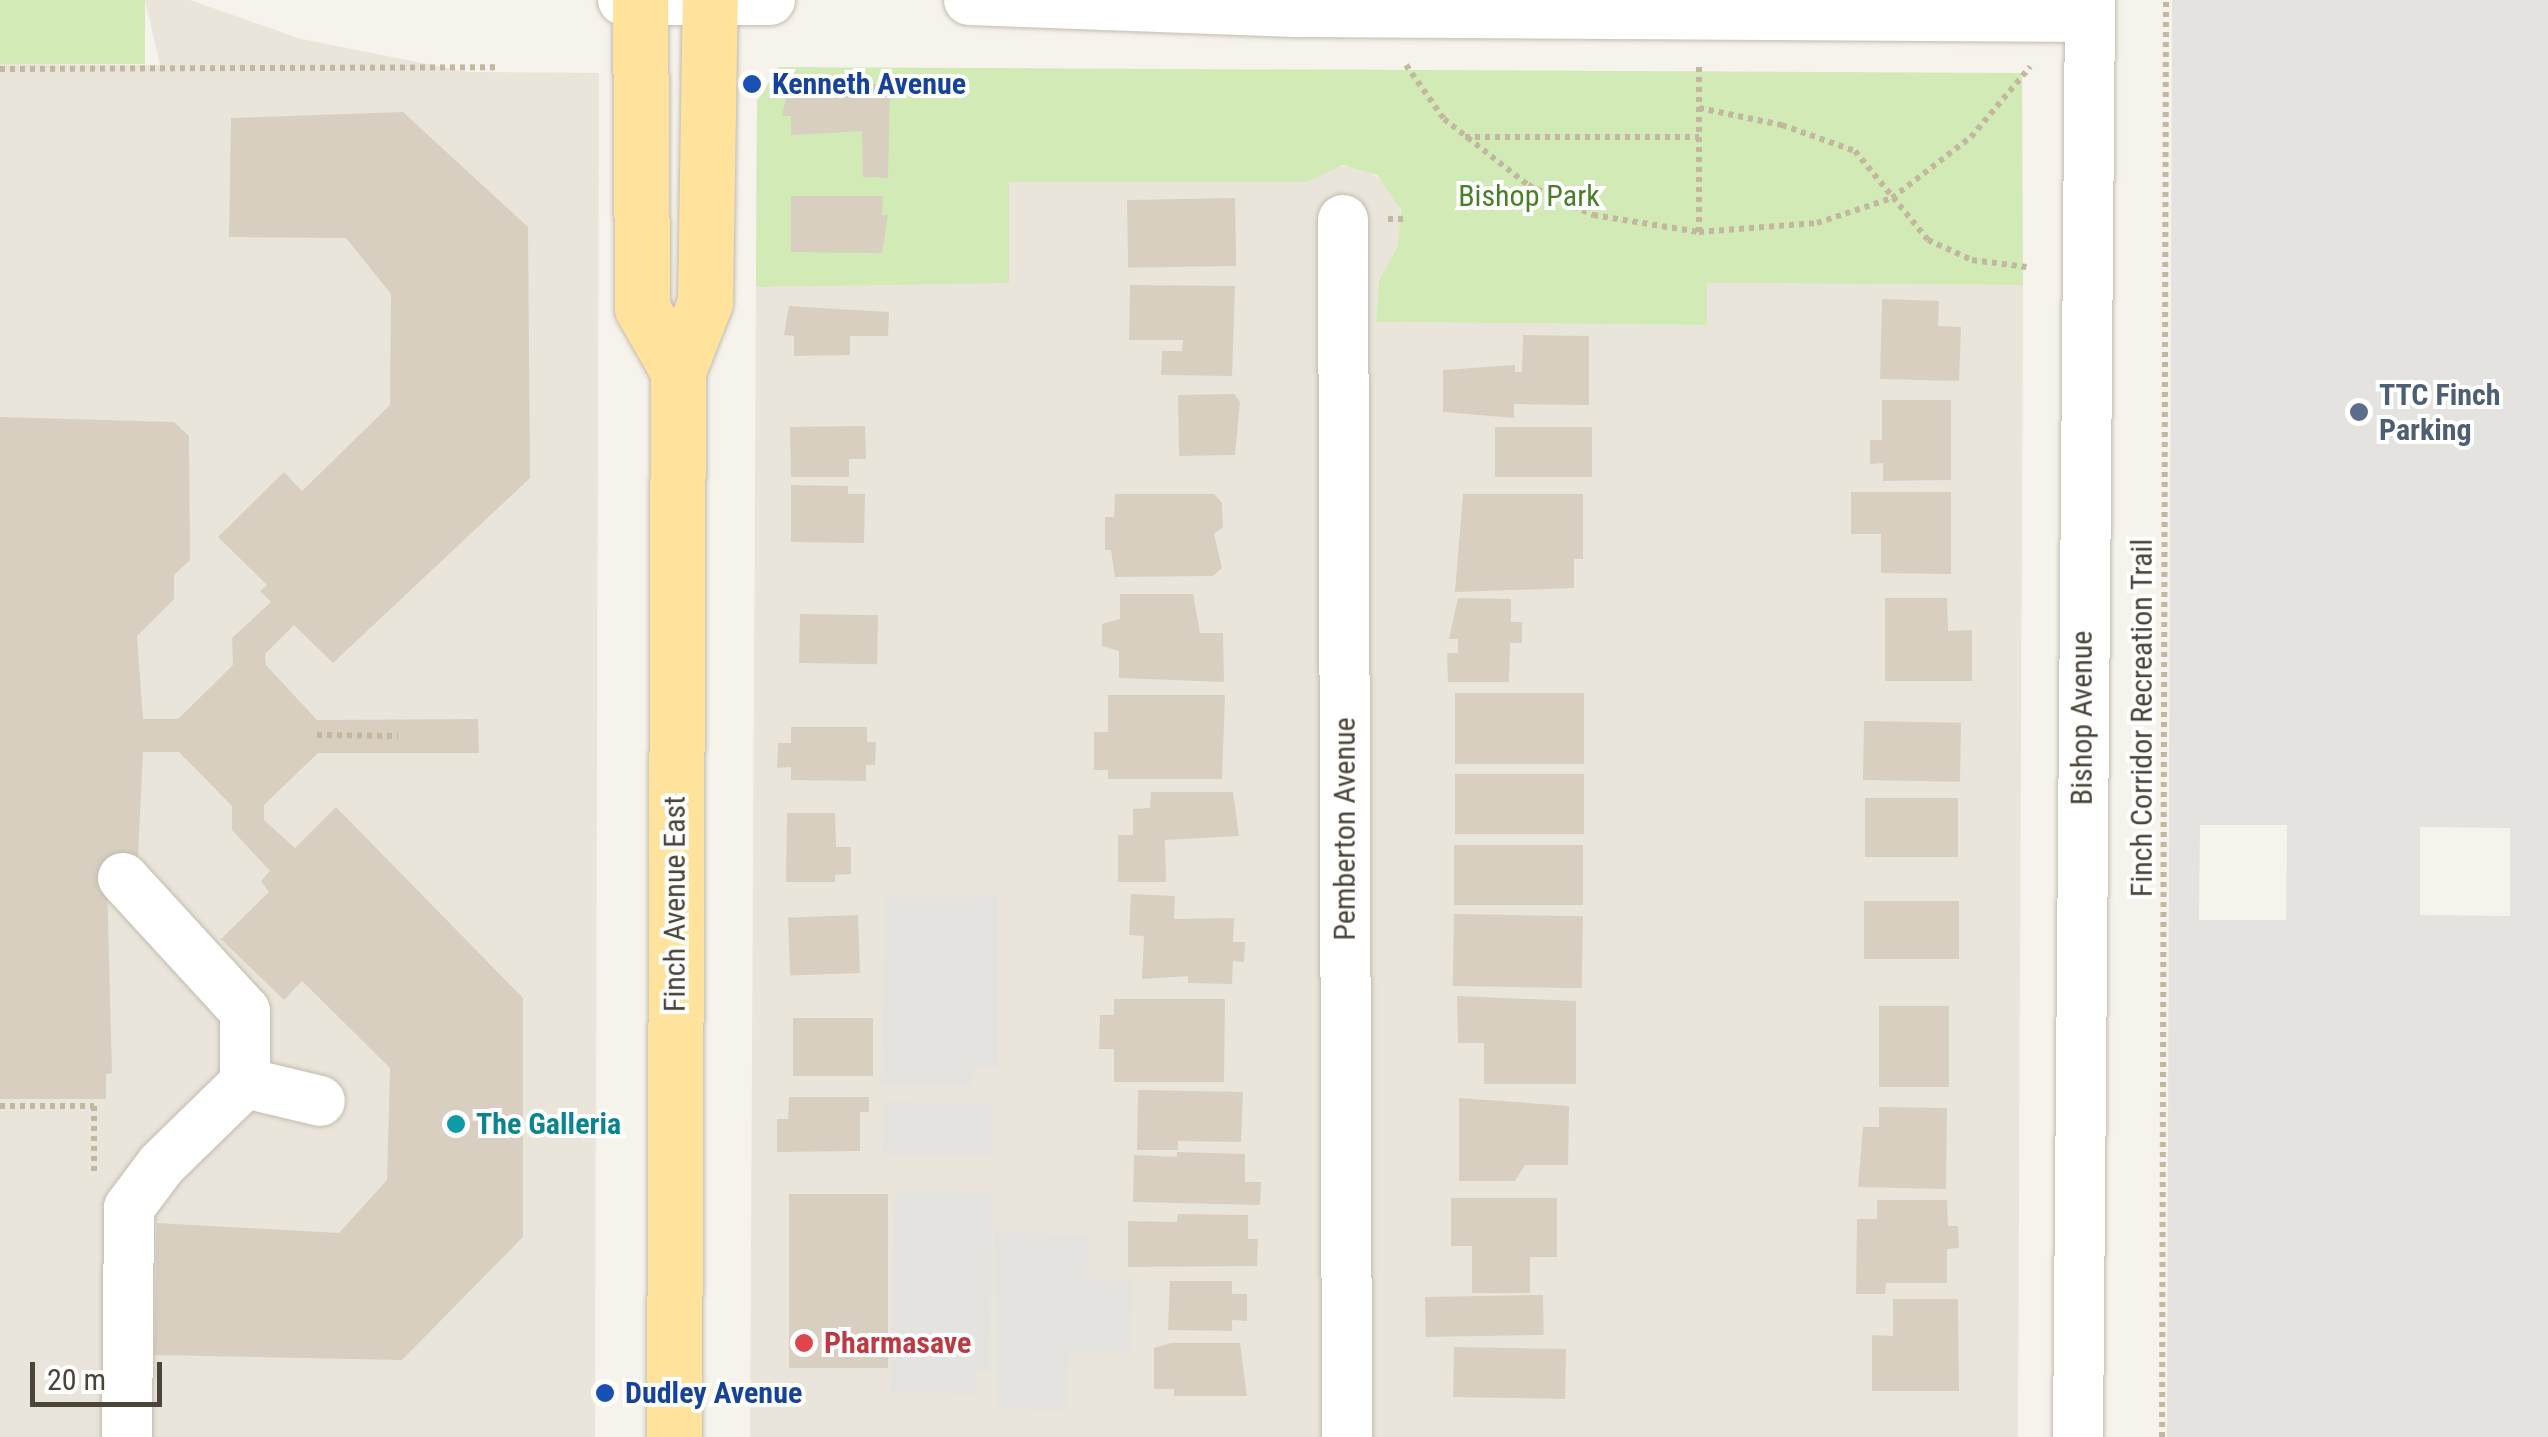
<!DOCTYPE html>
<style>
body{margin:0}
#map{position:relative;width:2548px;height:1437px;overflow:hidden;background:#f6f3ec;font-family:"Roboto Condensed",sans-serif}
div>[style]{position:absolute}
.residential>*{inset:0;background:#eae5da}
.green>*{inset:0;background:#d2eab5;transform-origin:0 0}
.parking>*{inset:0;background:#e5e3e0;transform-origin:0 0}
.building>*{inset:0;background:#d8cfc1;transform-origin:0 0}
.path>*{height:6px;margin-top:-3px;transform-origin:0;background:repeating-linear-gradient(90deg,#c4b79f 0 5px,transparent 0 10px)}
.roads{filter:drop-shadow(0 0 2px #c2bbae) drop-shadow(0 0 2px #c2bbae)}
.minor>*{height:50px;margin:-25px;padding:0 25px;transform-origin:25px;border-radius:25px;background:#fff}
.major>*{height:55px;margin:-27.5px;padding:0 27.5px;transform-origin:27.5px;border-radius:27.5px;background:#ffe39c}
.dots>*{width:28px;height:28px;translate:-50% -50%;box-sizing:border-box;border:5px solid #fff;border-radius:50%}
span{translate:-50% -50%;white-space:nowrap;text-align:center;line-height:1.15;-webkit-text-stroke:8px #fff;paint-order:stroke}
.transit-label{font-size:30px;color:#164399;font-weight:700}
.left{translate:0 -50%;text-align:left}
.park-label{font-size:30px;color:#4a7f2a}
.service-label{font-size:30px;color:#4e5e75;font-weight:700}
.street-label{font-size:30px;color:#4b4439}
.culture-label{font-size:30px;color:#0d838f;font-weight:700}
.health-label{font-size:30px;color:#be3a42;font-weight:700}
.scale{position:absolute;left:30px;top:1362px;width:132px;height:45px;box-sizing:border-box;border:5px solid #4b4439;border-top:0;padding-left:12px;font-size:30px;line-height:35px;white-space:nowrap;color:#4b4439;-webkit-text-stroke:8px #fff;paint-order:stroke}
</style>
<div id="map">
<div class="residential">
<i style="clip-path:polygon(145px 0,190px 0,301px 39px,468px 72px,599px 73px,595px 1437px,0 1437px,0 64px,160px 65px)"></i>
<i style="clip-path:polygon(779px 67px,1009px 182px,1307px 182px,1335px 166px,1365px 168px,1392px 189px,1403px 219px,1398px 246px,1379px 280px,1376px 322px,1706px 325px,1707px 283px,2023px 285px,2018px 1437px,750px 1437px,757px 101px)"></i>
</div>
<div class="green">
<i style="left:0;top:0;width:145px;height:64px"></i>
<i style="clip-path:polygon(779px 67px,2022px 73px,2023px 285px,1707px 283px,1707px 325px,1376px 322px,1379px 280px,1398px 246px,1401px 210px,1377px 175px,1343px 165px,1307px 182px,1009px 182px,1009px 283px,756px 287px,757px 101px)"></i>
</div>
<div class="parking">
<i style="clip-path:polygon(evenodd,2172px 0,2548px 0,2548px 1437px,2167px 1437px,2172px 0,2200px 825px,2287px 825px,2286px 920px,2199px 920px,2200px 825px,2172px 0,2420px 827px,2510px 828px,2510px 916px,2420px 915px,2420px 827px)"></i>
<i style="clip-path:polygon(998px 896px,998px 1066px,974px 1068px,972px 1086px,881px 1086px,884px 897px)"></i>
<i style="left:883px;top:1102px;width:110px;height:52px;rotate:1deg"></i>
<i style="clip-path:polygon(895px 1191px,993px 1193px,989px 1371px,976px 1371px,976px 1394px,890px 1392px)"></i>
<i style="clip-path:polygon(994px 1231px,1089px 1235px,1087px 1280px,1134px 1281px,1131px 1353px,1069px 1353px,1068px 1410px,997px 1409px)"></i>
</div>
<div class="building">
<i style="clip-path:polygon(850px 77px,850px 84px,890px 84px,888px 178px,863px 177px,862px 131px,791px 135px,791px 116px,782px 116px,791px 78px)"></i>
<i style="clip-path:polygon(403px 112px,528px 227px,530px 478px,333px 663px,294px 625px,265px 654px,266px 665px,317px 720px,478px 719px,479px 753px,318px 753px,264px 805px,264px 820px,295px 848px,336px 807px,523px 998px,523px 1237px,402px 1360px,154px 1355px,157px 1223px,339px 1233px,387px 1180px,390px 1068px,302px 981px,284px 1000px,221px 939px,269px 892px,261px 881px,270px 871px,232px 830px,232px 806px,179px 752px,143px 752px,137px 878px,107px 878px,112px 1073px,106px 1074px,106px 1099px,0 1099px,0 417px,174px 422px,189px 436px,190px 560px,174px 575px,174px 599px,137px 636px,143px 719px,178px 719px,233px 665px,232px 638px,271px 602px,260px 591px,267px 585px,218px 537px,284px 472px,302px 491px,390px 405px,391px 294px,346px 238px,229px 237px,231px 118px)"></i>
<i style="clip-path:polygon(791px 196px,883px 196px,882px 215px,888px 215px,882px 253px,791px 252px)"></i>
<i style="left:1235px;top:198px;width:68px;height:108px;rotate:89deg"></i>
<i style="clip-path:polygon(1130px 285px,1235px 286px,1232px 376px,1161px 375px,1162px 351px,1182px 351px,1183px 340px,1129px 340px)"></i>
<i style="clip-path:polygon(1882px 299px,1939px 301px,1938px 326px,1961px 327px,1959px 381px,1880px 379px)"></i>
<i style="clip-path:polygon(789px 306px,889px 312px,888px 336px,850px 336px,850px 355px,794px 356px,794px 336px,784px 335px)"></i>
<i style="clip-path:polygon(1523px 335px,1589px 336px,1589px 405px,1514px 404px,1514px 418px,1443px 412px,1443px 370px,1515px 365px,1515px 372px,1522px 372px)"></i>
<i style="clip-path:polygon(1234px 394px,1240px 402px,1235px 455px,1179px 456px,1178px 395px)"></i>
<i style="clip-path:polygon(1882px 400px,1951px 400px,1951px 480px,1883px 481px,1883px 463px,1870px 464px,1870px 440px,1882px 440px)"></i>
<i style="clip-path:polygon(865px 426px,866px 459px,849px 459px,849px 477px,791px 477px,790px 427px)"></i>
<i style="left:1592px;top:427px;width:50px;height:97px;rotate:90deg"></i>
<i style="clip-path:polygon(791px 485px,848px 486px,848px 494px,865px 494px,864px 543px,791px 542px)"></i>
<i style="clip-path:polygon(1851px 492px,1951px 492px,1951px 574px,1881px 573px,1881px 534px,1851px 534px)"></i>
<i style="clip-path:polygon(1115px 494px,1214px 494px,1222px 503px,1223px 527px,1214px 534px,1222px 568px,1213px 576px,1115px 577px,1111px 550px,1105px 550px,1105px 517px,1114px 517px)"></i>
<i style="clip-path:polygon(1463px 494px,1583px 494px,1583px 559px,1574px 559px,1574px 588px,1455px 592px)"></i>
<i style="clip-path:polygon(1120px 594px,1193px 594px,1200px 633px,1223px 633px,1224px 682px,1119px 678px,1119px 651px,1102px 646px,1102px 624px,1120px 619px)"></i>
<i style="clip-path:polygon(1458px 598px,1511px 599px,1511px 622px,1522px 622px,1522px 643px,1510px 643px,1509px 682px,1448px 682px,1447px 653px,1458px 653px,1458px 639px,1449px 639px)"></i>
<i style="clip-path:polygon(1885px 598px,1947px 598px,1948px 631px,1972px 630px,1972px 681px,1885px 681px)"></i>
<i style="left:800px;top:614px;width:78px;height:49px;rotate:1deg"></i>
<i style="left:1455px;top:693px;width:129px;height:71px"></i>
<i style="clip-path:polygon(1108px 695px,1225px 695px,1222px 779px,1108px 779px,1108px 770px,1094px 770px,1094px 732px,1108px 732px)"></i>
<i style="left:1864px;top:721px;width:97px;height:59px;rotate:1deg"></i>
<i style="clip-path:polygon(791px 727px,867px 727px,867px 742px,876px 742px,875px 765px,866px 765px,866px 781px,791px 780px,791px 767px,777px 768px,778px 743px,791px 743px)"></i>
<i style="left:1455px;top:774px;width:129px;height:60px"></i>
<i style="clip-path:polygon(1151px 792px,1233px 792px,1239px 836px,1165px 840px,1166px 882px,1118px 882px,1118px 835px,1133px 835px,1133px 809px,1150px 808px)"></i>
<i style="left:1865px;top:798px;width:93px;height:59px"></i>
<i style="clip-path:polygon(787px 813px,835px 813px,836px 847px,851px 847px,851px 874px,835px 875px,835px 882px,786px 882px)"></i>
<i style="left:1454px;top:845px;width:129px;height:60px"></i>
<i style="clip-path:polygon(1131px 894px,1175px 896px,1174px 919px,1234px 918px,1233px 942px,1245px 942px,1244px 962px,1233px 961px,1232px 984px,1188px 983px,1188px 976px,1142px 979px,1144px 936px,1129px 935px)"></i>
<i style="left:1864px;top:901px;width:95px;height:58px"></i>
<i style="left:1454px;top:914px;width:129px;height:72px;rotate:1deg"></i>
<i style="left:858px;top:915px;width:58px;height:70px;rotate:88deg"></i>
<i style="clip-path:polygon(1457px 996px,1576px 1001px,1576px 1084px,1484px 1084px,1484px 1043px,1458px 1043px)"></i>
<i style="clip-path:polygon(1114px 999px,1225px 999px,1224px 1082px,1114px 1082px,1114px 1049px,1099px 1049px,1100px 1015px,1114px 1015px)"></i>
<i style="left:1879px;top:1006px;width:70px;height:81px"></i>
<i style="left:793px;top:1018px;width:80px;height:58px"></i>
<i style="clip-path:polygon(1138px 1090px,1243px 1092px,1241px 1142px,1178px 1141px,1178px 1150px,1137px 1150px)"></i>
<i style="clip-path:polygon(789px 1097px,869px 1097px,869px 1112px,860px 1112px,860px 1151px,777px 1152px,777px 1119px,788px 1119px)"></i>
<i style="clip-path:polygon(1459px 1098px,1569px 1106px,1568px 1165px,1525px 1165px,1515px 1181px,1459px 1181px)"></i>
<i style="clip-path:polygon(1879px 1107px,1947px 1108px,1946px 1189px,1858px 1187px,1863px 1127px,1879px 1127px)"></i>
<i style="clip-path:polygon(1177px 1152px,1245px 1154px,1245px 1182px,1261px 1182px,1260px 1205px,1133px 1202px,1134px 1155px,1177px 1157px)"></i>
<i style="left:789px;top:1194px;width:99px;height:174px"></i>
<i style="clip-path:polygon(1451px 1198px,1557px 1198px,1557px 1257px,1530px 1257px,1530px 1293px,1472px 1293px,1472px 1246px,1451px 1246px)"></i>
<i style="clip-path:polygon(1877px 1200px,1947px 1200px,1948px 1226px,1958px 1226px,1959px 1248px,1947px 1249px,1947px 1283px,1886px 1283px,1885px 1294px,1856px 1294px,1857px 1219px,1877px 1219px)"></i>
<i style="clip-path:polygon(1178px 1214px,1248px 1215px,1248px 1239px,1258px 1239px,1257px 1266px,1128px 1267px,1128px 1221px,1177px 1222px)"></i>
<i style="clip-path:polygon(1170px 1281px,1232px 1281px,1232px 1294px,1247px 1294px,1247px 1321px,1232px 1320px,1232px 1331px,1168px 1330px)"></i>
<i style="left:1543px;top:1295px;width:40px;height:118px;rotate:89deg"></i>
<i style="clip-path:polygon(1893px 1299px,1958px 1299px,1959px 1391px,1872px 1391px,1872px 1335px,1893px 1336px)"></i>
<i style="clip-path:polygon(1171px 1343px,1240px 1343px,1247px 1396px,1174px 1396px,1174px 1389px,1154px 1389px,1154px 1348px)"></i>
<i style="left:1454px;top:1347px;width:112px;height:50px;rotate:1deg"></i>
</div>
<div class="path">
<i style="left:1406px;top:65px;width:66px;rotate:54.9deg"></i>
<i style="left:1444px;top:119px;width:107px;rotate:38.2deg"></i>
<i style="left:1528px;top:185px;width:72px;rotate:24.8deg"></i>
<i style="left:1593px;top:215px;width:107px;rotate:9.1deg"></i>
<i style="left:1699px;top:232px;width:118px;rotate:-4.4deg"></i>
<i style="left:1817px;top:223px;width:79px;rotate:-18.4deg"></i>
<i style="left:1892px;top:198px;width:100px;rotate:-37.7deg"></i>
<i style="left:1971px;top:137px;width:92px;rotate:-49.9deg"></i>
<i style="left:0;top:69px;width:496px;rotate:-0.2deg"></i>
<i style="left:1699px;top:108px;width:85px;rotate:11.6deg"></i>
<i style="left:1782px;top:125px;width:77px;rotate:19.6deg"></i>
<i style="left:1855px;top:151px;width:115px;rotate:50.6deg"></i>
<i style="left:1928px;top:240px;width:48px;rotate:24.4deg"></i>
<i style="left:1972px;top:260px;width:55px;rotate:7.3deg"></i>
<i style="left:1465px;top:137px;width:234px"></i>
<i style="left:1388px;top:219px;width:19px"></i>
<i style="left:1699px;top:232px;width:166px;rotate:-90deg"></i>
<i style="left:317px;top:735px;width:81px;rotate:0.7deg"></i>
<i style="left:0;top:1106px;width:94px"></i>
<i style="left:94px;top:1106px;width:69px;rotate:90deg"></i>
<i style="left:2162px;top:1437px;width:1437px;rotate:-89.84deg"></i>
</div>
<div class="roads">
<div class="minor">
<i style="left:623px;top:0;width:147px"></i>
<i style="left:969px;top:0;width:332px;rotate:2.1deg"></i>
<i style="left:1301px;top:12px;width:789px;rotate:0.36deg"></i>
<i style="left:1343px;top:220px;width:1217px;rotate:89.81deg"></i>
<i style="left:123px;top:878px;width:180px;rotate:47.5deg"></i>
<i style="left:245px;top:1011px;width:72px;rotate:90deg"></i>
<i style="left:245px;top:1083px;width:117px;rotate:135.7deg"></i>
<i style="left:161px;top:1165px;width:54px;rotate:126.7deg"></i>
<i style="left:129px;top:1208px;width:229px;rotate:90.5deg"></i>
<i style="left:245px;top:1083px;width:77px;rotate:13.5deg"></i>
<i style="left:2078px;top:1437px;width:1437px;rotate:-89.52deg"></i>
</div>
<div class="major">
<i style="left:640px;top:0;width:308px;rotate:89.6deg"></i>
<i style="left:642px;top:308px;width:73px;rotate:60.3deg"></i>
<i style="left:674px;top:1437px;width:1066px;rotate:-89.79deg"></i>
<i style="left:678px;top:371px;width:74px;rotate:-68.6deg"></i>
<i style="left:705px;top:302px;width:302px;rotate:-89.1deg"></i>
</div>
</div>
<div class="dots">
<i style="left:752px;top:84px;background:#1a4fb4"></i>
<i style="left:2359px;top:412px;background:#5c6f8a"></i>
<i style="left:456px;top:1124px;background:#0f9aa8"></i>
<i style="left:804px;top:1343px;background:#e0444e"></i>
<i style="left:605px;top:1393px;background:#1a4fb4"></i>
</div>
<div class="transit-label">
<span class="left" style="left:772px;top:84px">Kenneth Avenue</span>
<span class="left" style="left:625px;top:1393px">Dudley Avenue</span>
</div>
<div class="park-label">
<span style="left:1529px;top:196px">Bishop Park</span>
</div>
<div class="service-label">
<span class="left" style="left:2379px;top:412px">TTC Finch<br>Parking</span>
</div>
<div class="street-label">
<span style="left:2082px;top:718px;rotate:-90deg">Bishop Avenue</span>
<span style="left:2142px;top:718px;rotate:-90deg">Finch Corridor Recreation Trail</span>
<span style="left:1345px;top:829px;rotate:-90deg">Pemberton Avenue</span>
<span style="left:675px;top:904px;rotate:-90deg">Finch Avenue East</span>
</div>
<div class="culture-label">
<span class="left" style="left:476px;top:1124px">The Galleria</span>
</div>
<div class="health-label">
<span class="left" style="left:824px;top:1343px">Pharmasave</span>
</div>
<div class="scale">20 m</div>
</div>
